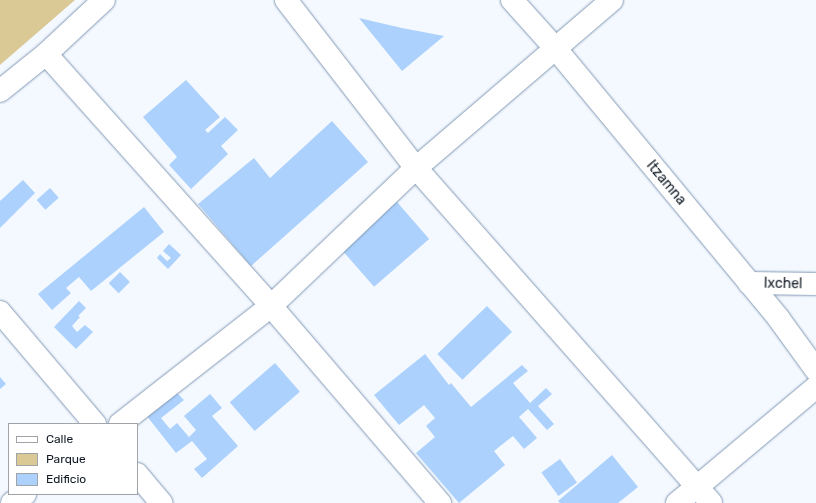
<!DOCTYPE html>
<style>
body{margin:0}
#map{position:relative;width:816px;height:503px;overflow:hidden;background:#f4f9ff;font-family:Rubik,sans-serif}
div>[style]{position:absolute}
.green>*{inset:0;background:#dac995}
.building>*{inset:0;background:#acd1fd;transform-origin:0 0}
.roads{filter:drop-shadow(0 0 1px #8299b4) drop-shadow(0 0 1px #8299b4)}
.pedestrian>*{height:22px;margin:-11px;padding:0 11px;transform-origin:11px;border-radius:11px;background:#fff}
.minor>*{height:22px;margin:-11px;padding:0 11px;transform-origin:11px;border-radius:11px;background:#fff}
.tertiary>*{height:22px;margin:-11px;padding:0 11px;transform-origin:11px;border-radius:11px;background:#fff}
span{translate:-50% -50%;white-space:nowrap;text-align:center;line-height:1.15;-webkit-text-stroke:3.5px #fff;paint-order:stroke}
.street-label{font-size:14px;color:#111a24}
.legend{position:absolute;left:8px;top:423px;width:130px;height:72px;box-sizing:border-box;background:#fff;border:1px solid #a0a3a7;margin:0;padding:5px 7px;list-style:none;font-size:12px;color:#111a24}
.legend li{display:flex;align-items:center;gap:8px;height:20px}
.legend b{width:20px;border:1px solid #a0a3a7}
</style>
<div id="map">
<div class="green">
<i style="clip-path:polygon(0 0,75px 0,0 65px)"></i>
</div>
<div class="building">
<i style="clip-path:polygon(359px 18px,402px 28px,444px 36px,402px 71px)"></i>
<i style="clip-path:polygon(186px 80px,220px 117px,205px 130px,208px 133px,225px 117px,238px 130px,221px 146px,228px 154px,191px 189px,169px 165px,177px 157px,143px 117px)"></i>
<i style="clip-path:polygon(332px 121px,368px 162px,251px 266px,198px 204px,254px 158px,270px 178px)"></i>
<i style="clip-path:polygon(23px 180px,35px 193px,0 228px,0 201px)"></i>
<i style="left:50px;top:188px;width:13px;height:18px;rotate:48deg"></i>
<i style="left:397px;top:202px;width:49px;height:73px;rotate:49deg"></i>
<i style="clip-path:polygon(144px 207px,164px 232px,91px 291px,79px 277px,66px 288px,71px 293px,52px 310px,38px 294px)"></i>
<i style="clip-path:polygon(169px 244px,181px 255px,168px 269px,157px 258px,160px 254px,167px 261px,171px 258px,163px 251px)"></i>
<i style="left:120px;top:272px;width:14px;height:16px;rotate:45deg"></i>
<i style="clip-path:polygon(79px 301px,86px 308px,78px 316px,80px 317px,72px 326px,77px 332px,85px 325px,93px 332px,76px 349px,54px 327px)"></i>
<i style="left:487px;top:306px;width:36px;height:69px;rotate:46deg"></i>
<i style="clip-path:polygon(425px 354px,449px 385px,451px 383px,471px 407px,522px 365px,528px 371px,513px 383px,530px 403px,546px 388px,552px 394px,538px 406px,554px 424px,547px 430px,528px 409px,519px 417px,537px 438px,524px 449px,513px 436px,494px 451px,505px 465px,459px 503px,416px 453px,435px 437px,426px 426px,435px 418px,424px 405px,399px 425px,374px 395px)"></i>
<i style="left:275px;top:363px;width:38px;height:60px;rotate:49deg"></i>
<i style="clip-path:polygon(0 377px,6px 384px,0 389px)"></i>
<i style="clip-path:polygon(176px 392px,184px 400px,161px 418px,170px 429px,177px 423px,189px 437px,196px 430px,184px 416px,210px 394px,222px 408px,212px 416px,238px 446px,202px 478px,194px 469px,207px 459px,192px 441px,176px 453px,146px 415px)"></i>
<i style="clip-path:polygon(612px 455px,638px 487px,618px 503px,560px 503px,558px 501px)"></i>
<i style="left:560px;top:459px;width:29px;height:23px;rotate:54deg"></i>
</div>
<div class="roads">
<div class="pedestrian">
<i style="left:46px;top:54px;width:338px;rotate:48.2deg"></i>
<i style="left:271px;top:306px;width:260px;rotate:49.4deg"></i>
<i style="left:0;top:91px;width:59px;rotate:-38.8deg"></i>
<i style="left:46px;top:54px;width:79px;rotate:-43deg"></i>
<i style="left:120px;top:424px;width:192px;rotate:-38deg"></i>
<i style="left:271px;top:306px;width:200px;rotate:-43.6deg"></i>
<i style="left:677px;top:503px;width:26px;rotate:-39deg"></i>
</div>
<div class="minor">
<i style="left:286px;top:0;width:212px;rotate:52.3deg"></i>
<i style="left:416px;top:168px;width:446px;rotate:48.6deg"></i>
<i style="left:416px;top:168px;width:258px;rotate:-40.6deg"></i>
<i style="left:749px;top:283px;width:67px;rotate:0.9deg"></i>
<i style="left:0;top:312px;width:147px;rotate:49.7deg"></i>
<i style="left:137px;top:474px;width:38px;rotate:50deg"></i>
<i style="left:697px;top:487px;width:155px;rotate:-40deg"></i>
<i style="left:12px;top:503px;width:16px;rotate:-35deg"></i>
</div>
<div class="tertiary">
<i style="left:512px;top:0;width:66px;rotate:48.1deg"></i>
<i style="left:556px;top:49px;width:350px;rotate:50.4deg"></i>
<i style="left:779px;top:319px;width:63px;rotate:54deg"></i>
</div>
</div>
<div class="street-label">
<span style="left:666px;top:183px;rotate:50deg">Itzamna</span>
<span style="left:783px;top:284px;rotate:1deg">Ixchel</span>
</div>
<ul class="legend">
<li><b style="height:5px;background:#fff"></b>Calle</li>
<li><b style="height:11px;background:#dac995"></b>Parque</li>
<li><b style="height:11px;background:#acd1fd"></b>Edificio</li>
</ul>
</div>
